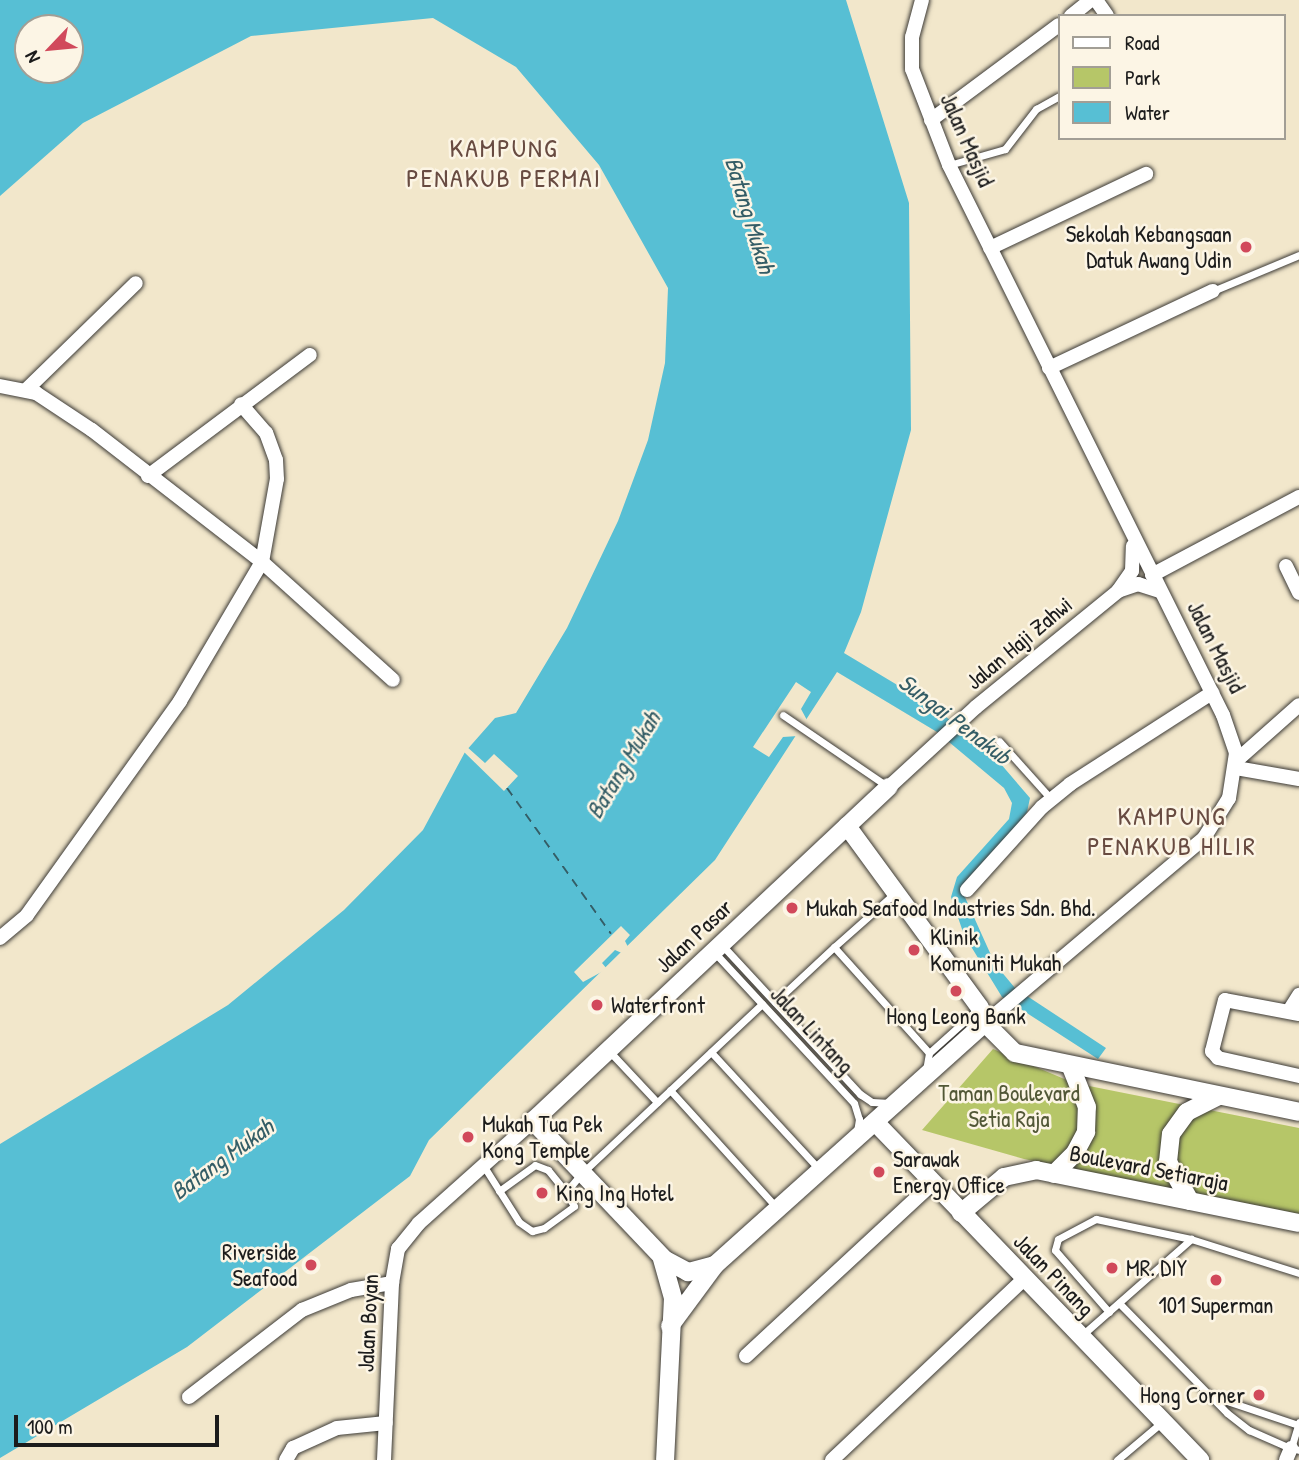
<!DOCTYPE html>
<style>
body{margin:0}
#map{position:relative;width:1299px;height:1460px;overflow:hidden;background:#f2e7cb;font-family:"Patrick Hand",sans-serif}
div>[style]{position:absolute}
.green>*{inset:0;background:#b6c668}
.water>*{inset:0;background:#57bfd4}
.pier>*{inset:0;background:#f2e7cb}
.ferry>*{height:2px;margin-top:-1px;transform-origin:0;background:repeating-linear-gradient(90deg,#345d66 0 9px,transparent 0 16px)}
.roads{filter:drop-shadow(0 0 2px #3c3a36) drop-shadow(0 0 2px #3c3a36)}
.service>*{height:7px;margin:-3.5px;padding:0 3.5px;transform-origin:3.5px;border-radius:3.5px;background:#fff}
.minor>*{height:14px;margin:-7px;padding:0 7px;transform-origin:7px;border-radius:7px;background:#fff}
.tertiary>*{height:18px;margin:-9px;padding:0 9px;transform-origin:9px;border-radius:9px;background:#fff}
.dots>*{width:19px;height:19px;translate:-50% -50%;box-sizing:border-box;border:4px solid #fcf5e5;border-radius:50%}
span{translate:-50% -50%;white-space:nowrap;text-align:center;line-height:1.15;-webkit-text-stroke:5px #fcf5e5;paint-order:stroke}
.street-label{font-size:23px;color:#1c1c1c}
.poi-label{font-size:23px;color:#1c1c1c}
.right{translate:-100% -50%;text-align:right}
.left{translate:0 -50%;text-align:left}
.park-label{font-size:23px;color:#525837}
.water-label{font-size:24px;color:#345d66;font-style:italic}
.quarter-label{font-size:26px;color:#684b41;letter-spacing:2px}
.legend{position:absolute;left:1058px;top:14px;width:228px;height:126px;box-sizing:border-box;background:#fcf5e5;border:2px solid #a29e95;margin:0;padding:9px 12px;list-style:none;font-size:21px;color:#1c1c1c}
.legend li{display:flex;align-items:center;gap:14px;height:35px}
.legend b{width:35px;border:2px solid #a29e95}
.north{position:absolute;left:14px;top:14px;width:70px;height:70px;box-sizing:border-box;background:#fcf5e5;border:2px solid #a29e95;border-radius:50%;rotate:244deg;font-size:19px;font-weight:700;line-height:28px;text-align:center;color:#1c1c1c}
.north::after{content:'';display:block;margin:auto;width:24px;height:32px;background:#d1495b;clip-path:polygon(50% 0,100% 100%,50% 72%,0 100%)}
.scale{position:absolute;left:14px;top:1415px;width:205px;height:32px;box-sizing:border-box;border:4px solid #1c1c1c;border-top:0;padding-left:9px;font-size:21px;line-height:24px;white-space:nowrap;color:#1c1c1c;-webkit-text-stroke:5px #fcf5e5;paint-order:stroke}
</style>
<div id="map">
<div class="green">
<i style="clip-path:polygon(993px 1049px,1074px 1083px,1299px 1128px,1299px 1214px,1024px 1159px,922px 1130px)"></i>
</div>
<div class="water">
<i style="clip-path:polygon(evenodd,0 0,846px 0,909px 203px,911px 430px,861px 612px,844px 653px,934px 707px,994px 756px,1030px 798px,1027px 812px,964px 895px,995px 964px,1015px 988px,1106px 1048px,1098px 1059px,1002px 997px,964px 935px,951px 897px,957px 877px,1009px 819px,1012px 803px,1004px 788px,937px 732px,837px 672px,715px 860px,429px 1140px,410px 1176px,187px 1347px,0 1458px,0 1144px,228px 1005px,344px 910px,423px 830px,465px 752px,495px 718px,516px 713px,567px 628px,618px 521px,648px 440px,665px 363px,668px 288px,599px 165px,516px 67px,433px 18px,251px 36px,83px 123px,0 196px,0 0,28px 28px,70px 28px,70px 70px,28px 70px,28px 28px)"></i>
</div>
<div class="pier">
<i style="clip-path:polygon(796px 682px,811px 692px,801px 709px,808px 722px,798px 736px,783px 737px,769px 757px,753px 747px)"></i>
<i style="clip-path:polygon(466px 746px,485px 763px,494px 754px,518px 776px,504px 791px,462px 750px)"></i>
<i style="clip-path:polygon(621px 926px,630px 935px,625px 941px,629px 949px,624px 954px,615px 950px,602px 963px,607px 969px,583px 982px,574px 972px)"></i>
</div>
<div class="ferry">
<i style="left:507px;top:788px;width:179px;rotate:54.5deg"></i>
</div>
<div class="roads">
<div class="service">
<i style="left:949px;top:165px;width:58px;rotate:-15.9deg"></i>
<i style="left:1005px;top:149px;width:51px;rotate:-52.2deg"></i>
<i style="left:1036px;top:109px;width:26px;rotate:-29deg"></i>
<i style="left:1213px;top:291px;width:93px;rotate:-22.7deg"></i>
<i style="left:783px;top:715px;width:127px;rotate:34.4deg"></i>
<i style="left:999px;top:741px;width:78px;rotate:48.1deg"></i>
<i style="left:721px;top:944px;width:205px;rotate:47.2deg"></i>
<i style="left:860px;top:1094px;width:14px;rotate:34deg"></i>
<i style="left:872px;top:1102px;width:18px;rotate:3deg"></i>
<i style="left:834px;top:947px;width:80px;rotate:-41.5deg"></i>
<i style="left:714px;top:952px;width:206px;rotate:47.2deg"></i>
<i style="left:854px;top:1103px;width:17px;rotate:73deg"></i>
<i style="left:859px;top:1119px;width:13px;rotate:99deg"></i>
<i style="left:775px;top:1002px;width:81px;rotate:-43deg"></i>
<i style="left:834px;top:947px;width:142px;rotate:48.1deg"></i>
<i style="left:929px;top:1053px;width:17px;rotate:100deg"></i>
<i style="left:610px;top:1052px;width:69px;rotate:46.8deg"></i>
<i style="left:711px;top:1052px;width:161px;rotate:47.3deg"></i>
<i style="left:929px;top:1053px;width:66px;rotate:-41.9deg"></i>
<i style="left:670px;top:1090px;width:161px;rotate:47.8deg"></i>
<i style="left:483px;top:1165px;width:67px;rotate:57.7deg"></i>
<i style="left:519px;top:1222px;width:16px;rotate:35deg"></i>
<i style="left:532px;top:1231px;width:12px;rotate:-14deg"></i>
<i style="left:544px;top:1228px;width:37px;rotate:-36deg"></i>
<i style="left:574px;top:1206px;width:16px;rotate:-120deg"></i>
<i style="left:566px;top:1192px;width:25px;rotate:-50deg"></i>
<i style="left:582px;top:1173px;width:247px;rotate:-43.2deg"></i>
<i style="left:499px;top:1191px;width:44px;rotate:-35.8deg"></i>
<i style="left:535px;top:1165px;width:14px;rotate:21deg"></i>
<i style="left:548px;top:1170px;width:28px;rotate:51deg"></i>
<i style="left:1119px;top:1303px;width:154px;rotate:45.5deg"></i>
<i style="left:1227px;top:1413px;width:28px;rotate:38deg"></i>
<i style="left:1249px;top:1430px;width:45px;rotate:23.7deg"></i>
<i style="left:1109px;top:1312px;width:82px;rotate:-131.1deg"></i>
<i style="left:1055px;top:1250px;width:11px;rotate:-75deg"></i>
<i style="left:1058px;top:1239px;width:43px;rotate:-27.8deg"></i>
<i style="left:1096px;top:1219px;width:97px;rotate:11.9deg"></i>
<i style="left:1191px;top:1239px;width:113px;rotate:17.5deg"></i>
<i style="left:1081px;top:1336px;width:147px;rotate:-41.4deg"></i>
<i style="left:1212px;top:1396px;width:91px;rotate:18.6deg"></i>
<i style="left:1299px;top:1422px;width:27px;rotate:107deg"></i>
<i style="left:1291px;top:1448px;width:8px;rotate:14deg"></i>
<i style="left:1117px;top:1460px;width:57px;rotate:-40.1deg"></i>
</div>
<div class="minor">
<i style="left:922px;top:0;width:38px;rotate:105deg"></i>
<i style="left:912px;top:37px;width:32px;rotate:90deg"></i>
<i style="left:912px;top:69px;width:103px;rotate:68.9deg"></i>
<i style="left:949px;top:165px;width:614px;rotate:63.52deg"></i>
<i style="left:1223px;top:715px;width:40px;rotate:71.1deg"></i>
<i style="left:1236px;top:753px;width:46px;rotate:98.8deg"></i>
<i style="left:1229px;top:798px;width:47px;rotate:122deg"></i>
<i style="left:1204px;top:838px;width:287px;rotate:139.8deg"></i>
<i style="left:1096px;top:0;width:19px;rotate:55deg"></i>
<i style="left:1071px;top:16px;width:26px;rotate:-39deg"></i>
<i style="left:931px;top:120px;width:159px;rotate:-36.6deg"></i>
<i style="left:990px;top:248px;width:173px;rotate:-25.4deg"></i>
<i style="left:1049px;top:368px;width:181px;rotate:-25.2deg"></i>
<i style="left:0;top:386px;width:37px;rotate:11deg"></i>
<i style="left:36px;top:393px;width:67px;rotate:33.5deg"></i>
<i style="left:92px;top:430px;width:215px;rotate:37.8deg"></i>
<i style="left:262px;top:562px;width:176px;rotate:42deg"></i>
<i style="left:26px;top:390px;width:153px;rotate:-44.2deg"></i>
<i style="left:148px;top:476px;width:202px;rotate:-36.8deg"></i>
<i style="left:1286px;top:566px;width:30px;rotate:64deg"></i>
<i style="left:1152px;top:575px;width:166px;rotate:-28deg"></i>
<i style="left:1118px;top:591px;width:21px;rotate:-19deg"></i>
<i style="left:1138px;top:584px;width:23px;rotate:18deg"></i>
<i style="left:1236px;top:761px;width:84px;rotate:-41.6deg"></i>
<i style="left:1236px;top:768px;width:64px;rotate:9.9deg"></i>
<i style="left:889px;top:787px;width:118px;rotate:-42.6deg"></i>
<i style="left:976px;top:707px;width:183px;rotate:-39.2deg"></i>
<i style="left:1118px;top:591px;width:24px;rotate:-55deg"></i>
<i style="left:1132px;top:571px;width:25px;rotate:-88deg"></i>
<i style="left:967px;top:890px;width:112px;rotate:-47.9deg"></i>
<i style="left:1042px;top:807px;width:36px;rotate:-39deg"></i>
<i style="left:1070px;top:784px;width:169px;rotate:-32.7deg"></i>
<i style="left:0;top:938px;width:35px;rotate:-40deg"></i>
<i style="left:27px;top:915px;width:263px;rotate:-54.4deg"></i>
<i style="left:180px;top:701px;width:161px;rotate:-59.5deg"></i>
<i style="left:262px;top:562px;width:84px;rotate:-79.8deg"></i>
<i style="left:277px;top:479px;width:19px;rotate:-93deg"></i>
<i style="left:276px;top:460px;width:29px;rotate:-110deg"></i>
<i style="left:266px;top:433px;width:38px;rotate:-131deg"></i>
<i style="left:1289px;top:1011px;width:19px;rotate:-58deg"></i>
<i style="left:1299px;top:1014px;width:75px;rotate:-169.3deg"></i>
<i style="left:1225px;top:1000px;width:53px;rotate:104.3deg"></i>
<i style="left:1212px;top:1051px;width:9px;rotate:49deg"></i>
<i style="left:1218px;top:1058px;width:83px;rotate:12.5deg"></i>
<i style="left:746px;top:1356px;width:255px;rotate:-42.8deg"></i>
<i style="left:189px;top:1397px;width:143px;rotate:-37.6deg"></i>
<i style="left:302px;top:1310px;width:53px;rotate:-22.2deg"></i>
<i style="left:351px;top:1290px;width:42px;rotate:-9.7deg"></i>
<i style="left:286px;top:1460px;width:14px;rotate:-60deg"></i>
<i style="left:293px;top:1448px;width:48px;rotate:-24.4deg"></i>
<i style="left:337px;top:1428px;width:49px;rotate:-5.8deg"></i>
<i style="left:384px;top:1460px;width:177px;rotate:-87.4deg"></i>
<i style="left:392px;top:1283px;width:35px;rotate:-80deg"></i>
<i style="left:398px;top:1249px;width:33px;rotate:-51deg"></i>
<i style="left:419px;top:1223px;width:153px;rotate:-41.8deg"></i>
<i style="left:832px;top:1460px;width:264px;rotate:-43.3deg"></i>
<i style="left:1286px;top:1460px;width:13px;rotate:-67deg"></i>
</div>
<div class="tertiary">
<i style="left:847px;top:826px;width:225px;rotate:53.8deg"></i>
<i style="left:980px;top:1008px;width:16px;rotate:72deg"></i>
<i style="left:985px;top:1023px;width:42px;rotate:45deg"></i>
<i style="left:1015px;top:1053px;width:290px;rotate:11.7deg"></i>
<i style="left:875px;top:1122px;width:469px;rotate:46.1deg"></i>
<i style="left:1054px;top:1174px;width:30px;rotate:-45deg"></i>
<i style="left:1075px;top:1153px;width:24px;rotate:-62deg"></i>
<i style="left:1086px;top:1132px;width:25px;rotate:-88deg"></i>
<i style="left:1087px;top:1107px;width:43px;rotate:-111.8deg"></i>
<i style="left:1190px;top:1201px;width:45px;rotate:-119.4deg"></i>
<i style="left:1168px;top:1162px;width:28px;rotate:-84deg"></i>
<i style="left:1171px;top:1134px;width:27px;rotate:-54deg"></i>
<i style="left:1187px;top:1112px;width:35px;rotate:-27deg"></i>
<i style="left:961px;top:1213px;width:56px;rotate:-39.9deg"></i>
<i style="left:1004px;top:1177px;width:33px;rotate:-12deg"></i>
<i style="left:1036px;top:1170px;width:268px;rotate:11.4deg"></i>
<i style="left:662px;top:1259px;width:41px;rotate:74.2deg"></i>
<i style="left:673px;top:1298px;width:162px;rotate:92.8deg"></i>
<i style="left:715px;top:1265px;width:28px;rotate:165deg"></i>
<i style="left:688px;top:1272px;width:26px;rotate:-152deg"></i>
<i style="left:665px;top:1260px;width:192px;rotate:-133.5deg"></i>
<i style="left:533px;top:1121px;width:488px;rotate:-43.2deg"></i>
<i style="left:670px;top:1326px;width:76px;rotate:-53.6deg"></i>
<i style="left:715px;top:1265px;width:363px;rotate:-41.9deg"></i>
</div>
</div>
<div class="dots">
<i style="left:1246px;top:247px;background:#d1495b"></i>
<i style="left:792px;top:908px;background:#d1495b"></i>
<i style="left:914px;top:950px;background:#d1495b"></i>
<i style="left:956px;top:991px;background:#d1495b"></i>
<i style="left:597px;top:1005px;background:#d1495b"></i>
<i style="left:468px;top:1137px;background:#d1495b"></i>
<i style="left:879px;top:1172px;background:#d1495b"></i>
<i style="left:542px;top:1193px;background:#d1495b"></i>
<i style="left:311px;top:1265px;background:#d1495b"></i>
<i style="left:1112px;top:1268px;background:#d1495b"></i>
<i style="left:1216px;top:1280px;background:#d1495b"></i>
<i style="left:1259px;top:1395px;background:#d1495b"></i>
</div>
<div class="street-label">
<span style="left:967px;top:140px;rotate:66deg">Jalan Masjid</span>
<span style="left:1019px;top:643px;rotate:-40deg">Jalan Haji Zahwi</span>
<span style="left:1216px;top:647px;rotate:63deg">Jalan Masjid</span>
<span style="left:694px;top:936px;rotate:-43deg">Jalan Pasar</span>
<span style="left:812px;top:1030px;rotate:47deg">Jalan Lintang</span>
<span style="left:1149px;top:1168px;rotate:11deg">Boulevard Setiaraja</span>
<span style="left:1054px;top:1275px;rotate:46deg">Jalan Pinang</span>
<span style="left:368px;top:1323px;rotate:-87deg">Jalan Boyan</span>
</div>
<div class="poi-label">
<span class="right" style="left:1232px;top:247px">Sekolah Kebangsaan<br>Datuk Awang Udin</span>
<span class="left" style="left:806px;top:908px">Mukah Seafood Industries Sdn. Bhd.</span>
<span class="left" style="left:930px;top:950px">Klinik<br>Komuniti Mukah</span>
<span class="left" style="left:611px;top:1005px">Waterfront</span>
<span style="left:956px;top:1016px">Hong Leong Bank</span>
<span class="left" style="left:482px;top:1137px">Mukah Tua Pek<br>Kong Temple</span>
<span class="left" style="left:893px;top:1172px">Sarawak<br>Energy Office</span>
<span class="left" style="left:556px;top:1193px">King Ing Hotel</span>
<span class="right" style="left:297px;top:1265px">Riverside<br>Seafood</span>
<span class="left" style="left:1126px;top:1268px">MR. DIY</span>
<span style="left:1216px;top:1305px">101 Superman</span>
<span class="right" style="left:1245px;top:1395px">Hong Corner</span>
</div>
<div class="park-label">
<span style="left:1009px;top:1106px">Taman Boulevard<br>Setia Raja</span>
</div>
<div class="water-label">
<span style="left:750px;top:215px;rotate:73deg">Batang Mukah</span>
<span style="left:955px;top:719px;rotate:37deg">Sungai Penakub</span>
<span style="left:623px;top:765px;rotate:-59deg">Batang Mukah</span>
<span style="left:222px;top:1159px;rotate:-36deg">Batang Mukah</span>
</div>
<div class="quarter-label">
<span style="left:504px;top:163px">KAMPUNG<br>PENAKUB PERMAI</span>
<span style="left:1172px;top:831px">KAMPUNG<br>PENAKUB HILIR</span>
</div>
<ul class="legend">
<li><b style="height:9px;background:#fff"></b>Road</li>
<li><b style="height:19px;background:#b6c668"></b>Park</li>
<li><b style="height:19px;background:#57bfd4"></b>Water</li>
</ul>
<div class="north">N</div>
<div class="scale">100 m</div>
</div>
